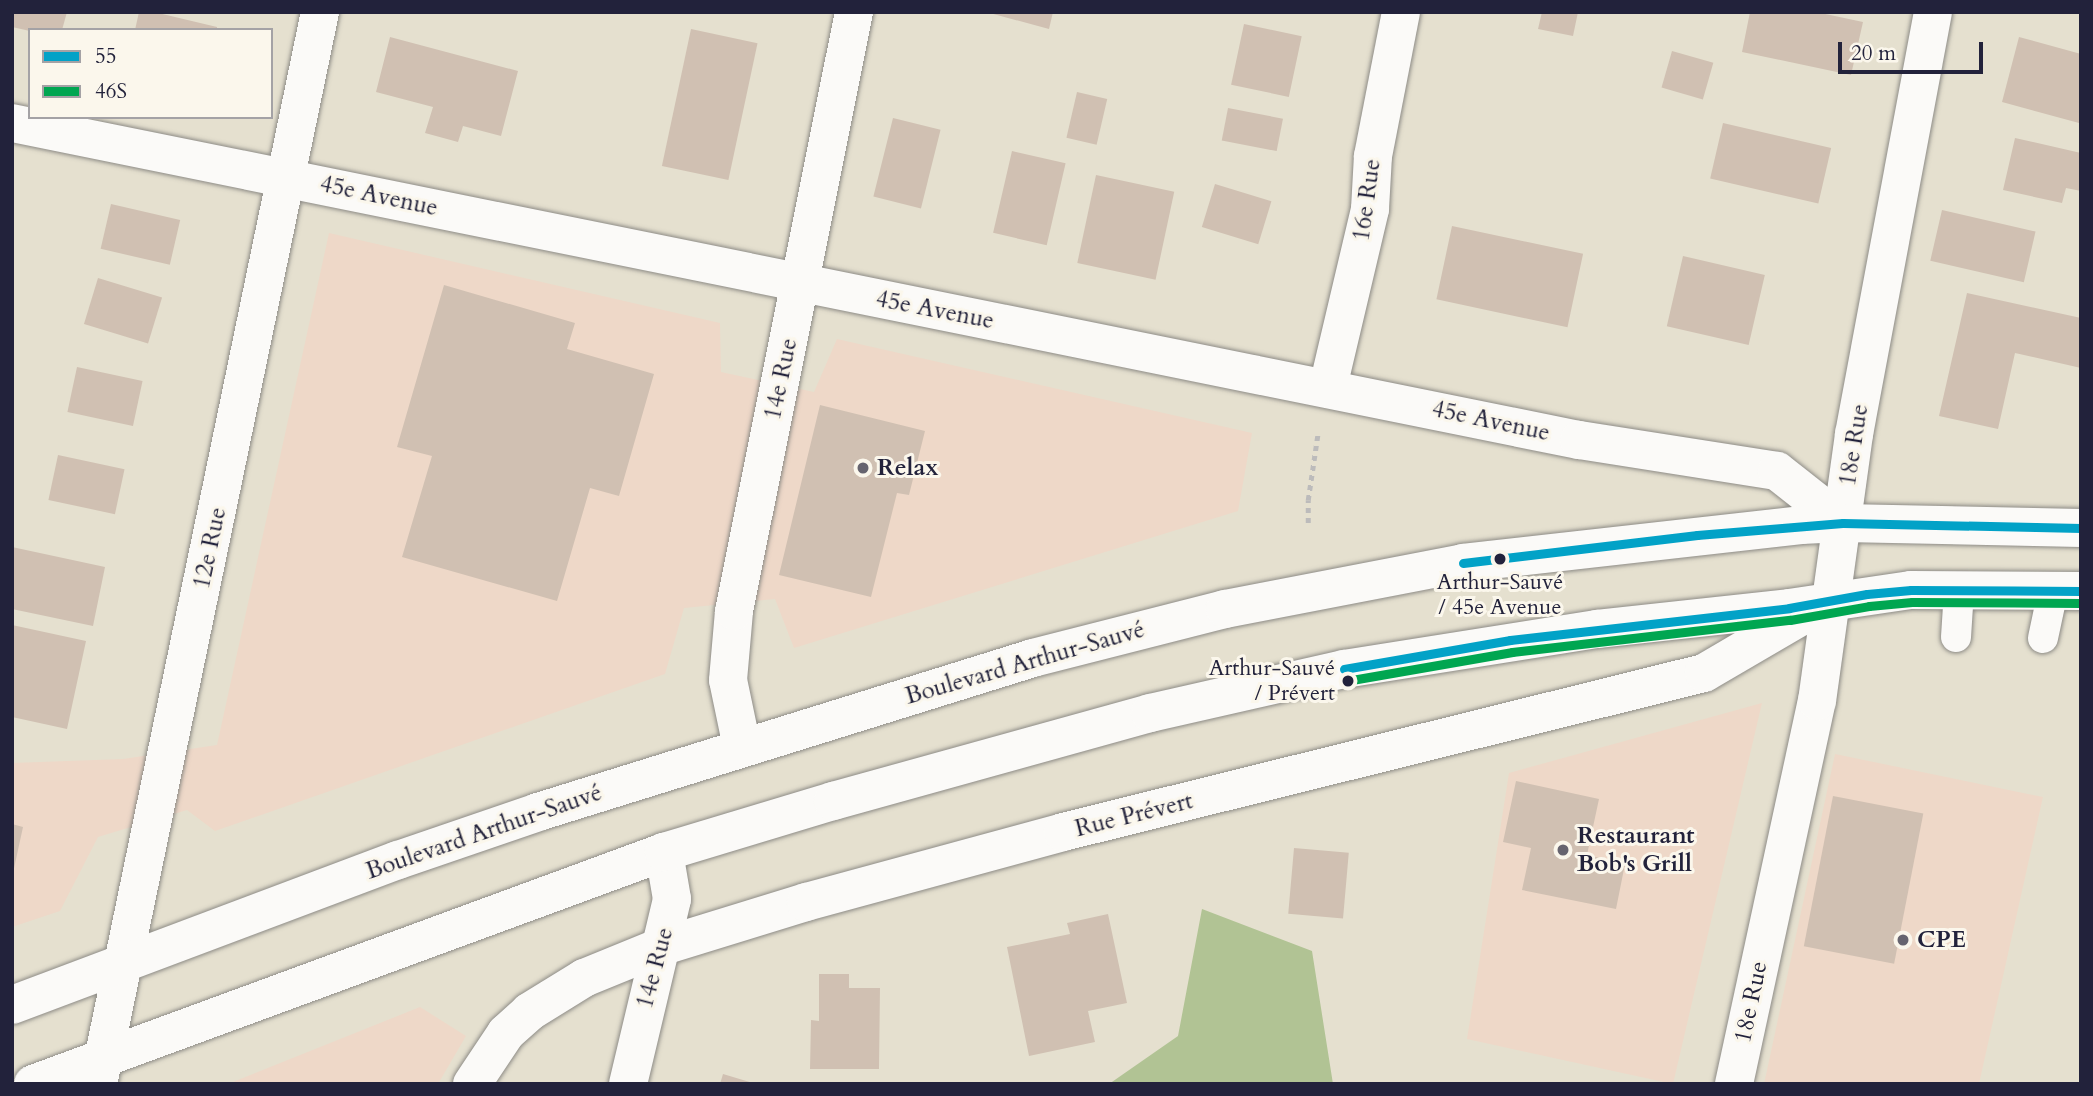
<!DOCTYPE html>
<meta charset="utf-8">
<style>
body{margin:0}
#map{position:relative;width:2093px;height:1096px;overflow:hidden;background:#e5e0cf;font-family:Cardo,serif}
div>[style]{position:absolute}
.built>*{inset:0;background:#eed8c8}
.forest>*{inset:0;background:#b1c394}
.building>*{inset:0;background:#d0c0b2;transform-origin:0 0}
.path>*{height:4.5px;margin-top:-2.25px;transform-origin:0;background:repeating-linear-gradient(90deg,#bcbbbb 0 5px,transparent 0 10px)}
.roads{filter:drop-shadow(0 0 2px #8d8b86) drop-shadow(0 0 2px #8d8b86)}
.service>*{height:30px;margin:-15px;padding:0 15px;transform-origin:15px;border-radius:15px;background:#fbfaf8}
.minor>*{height:38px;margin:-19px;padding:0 19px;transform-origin:19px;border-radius:19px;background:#fbfaf8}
.primary>*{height:38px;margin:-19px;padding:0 19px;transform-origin:19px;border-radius:19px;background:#fbfaf8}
.bus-1>*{height:9px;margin:-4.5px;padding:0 4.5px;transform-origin:4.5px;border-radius:4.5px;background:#02a2c7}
.bus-2>*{height:9px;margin:-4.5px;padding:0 4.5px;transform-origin:4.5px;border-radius:4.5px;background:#00a651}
.dots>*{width:19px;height:19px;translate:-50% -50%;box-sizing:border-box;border:4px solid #fbf7ec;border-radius:50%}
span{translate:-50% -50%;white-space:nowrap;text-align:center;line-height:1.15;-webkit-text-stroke:6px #fbf7ec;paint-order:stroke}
.bus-label{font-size:22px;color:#22223b}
.right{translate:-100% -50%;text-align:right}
.street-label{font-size:24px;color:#22223b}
.poi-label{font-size:24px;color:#22223b;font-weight:700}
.left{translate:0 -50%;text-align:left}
.frame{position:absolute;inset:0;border:14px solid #22223b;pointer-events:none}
.legend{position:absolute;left:28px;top:28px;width:245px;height:91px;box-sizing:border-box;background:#fbf7ec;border:2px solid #a4a2a5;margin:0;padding:9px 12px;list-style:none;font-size:21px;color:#22223b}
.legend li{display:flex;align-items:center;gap:14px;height:35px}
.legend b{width:35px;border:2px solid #a4a2a5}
.scale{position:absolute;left:1838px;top:42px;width:145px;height:32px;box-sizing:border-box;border:4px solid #22223b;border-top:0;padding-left:9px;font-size:21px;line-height:24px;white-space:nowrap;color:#22223b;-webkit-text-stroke:5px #fbf7ec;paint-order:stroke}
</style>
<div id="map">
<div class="built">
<i style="clip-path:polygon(329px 233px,720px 323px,721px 372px,814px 392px,837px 339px,1252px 433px,1238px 511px,794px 648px,775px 599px,684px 608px,665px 674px,215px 831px,187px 810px,98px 837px,60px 911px,12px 927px,12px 763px,123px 759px,217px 745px)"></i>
<i style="clip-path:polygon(1762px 703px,1673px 1084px,1467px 1039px,1509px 773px)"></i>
<i style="clip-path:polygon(1835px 754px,2043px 797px,1979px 1084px,1764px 1084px)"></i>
<i style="clip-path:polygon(420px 1007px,466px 1036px,438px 1084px,228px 1084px)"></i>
</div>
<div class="forest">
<i style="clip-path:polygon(1202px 909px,1312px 951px,1333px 1084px,1109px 1084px,1178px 1036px)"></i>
</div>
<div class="building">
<i style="clip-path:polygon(12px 12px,67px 12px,62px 30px,30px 31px,12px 27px)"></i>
<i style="clip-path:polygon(139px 12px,154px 12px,217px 27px,217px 30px,135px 30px)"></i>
<i style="clip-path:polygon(986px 12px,1053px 12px,1049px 29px)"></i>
<i style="clip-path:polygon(1542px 12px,1578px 12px,1573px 36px,1538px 29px)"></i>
<i style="clip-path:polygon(1750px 12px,1816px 12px,1863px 22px,1851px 75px,1742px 52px)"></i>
<i style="left:1244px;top:24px;width:59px;height:62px;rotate:12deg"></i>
<i style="left:691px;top:29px;width:68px;height:140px;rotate:12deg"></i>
<i style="clip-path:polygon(390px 37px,518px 71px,501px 136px,463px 126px,458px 142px,425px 133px,433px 107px,376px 92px)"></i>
<i style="clip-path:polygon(2019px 37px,2081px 54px,2079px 123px,2002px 102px)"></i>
<i style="left:1672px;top:51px;width:43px;height:38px;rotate:16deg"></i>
<i style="left:1077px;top:92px;width:31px;height:47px;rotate:13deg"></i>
<i style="left:1228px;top:108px;width:56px;height:33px;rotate:11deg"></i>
<i style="left:893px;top:118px;width:49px;height:81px;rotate:14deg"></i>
<i style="left:1723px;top:123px;width:111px;height:57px;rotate:13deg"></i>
<i style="clip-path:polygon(2015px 138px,2081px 153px,2081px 191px,2066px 188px,2062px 203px,2003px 190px)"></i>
<i style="left:1012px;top:151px;width:55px;height:84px;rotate:13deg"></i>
<i style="left:1096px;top:175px;width:80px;height:90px;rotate:12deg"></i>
<i style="left:1215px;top:184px;width:59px;height:45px;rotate:17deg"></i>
<i style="left:111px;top:204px;width:71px;height:46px;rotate:13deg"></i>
<i style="left:1942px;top:210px;width:96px;height:52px;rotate:13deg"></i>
<i style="left:1452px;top:226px;width:134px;height:75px;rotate:12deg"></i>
<i style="left:1683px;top:256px;width:84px;height:72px;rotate:13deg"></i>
<i style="left:98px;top:278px;width:67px;height:48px;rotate:17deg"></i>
<i style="clip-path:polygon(444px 285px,575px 323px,567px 349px,654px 374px,619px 496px,590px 488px,557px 601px,402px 557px,432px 456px,397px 447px)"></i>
<i style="clip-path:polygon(1967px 293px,2081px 318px,2081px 368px,2015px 353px,1998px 429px,1939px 416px)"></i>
<i style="left:77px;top:367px;width:67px;height:46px;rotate:12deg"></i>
<i style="clip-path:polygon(820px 405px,925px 431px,909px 495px,897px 493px,871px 597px,779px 575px)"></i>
<i style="left:58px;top:455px;width:68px;height:46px;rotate:12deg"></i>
<i style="clip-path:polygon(12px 547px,105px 567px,93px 626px,12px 609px)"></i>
<i style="clip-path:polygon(12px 625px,86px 641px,67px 729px,12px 717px)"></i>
<i style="clip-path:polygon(1516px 781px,1599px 799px,1587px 855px,1625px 864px,1616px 909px,1522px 890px,1531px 848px,1503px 842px)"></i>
<i style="left:1833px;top:796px;width:92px;height:153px;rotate:11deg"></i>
<i style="clip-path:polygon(12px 824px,23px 827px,13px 873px,12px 872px)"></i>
<i style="left:1294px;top:848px;width:55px;height:66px;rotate:5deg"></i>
<i style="clip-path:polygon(1108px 914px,1127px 1003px,1088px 1011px,1095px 1042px,1029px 1056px,1007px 947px,1070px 934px,1067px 923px)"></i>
<i style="clip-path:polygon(819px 974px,849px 974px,849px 988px,880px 988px,879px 1069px,810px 1069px,811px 1020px,819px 1021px)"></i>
<i style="clip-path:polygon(723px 1074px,753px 1083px,753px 1084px,720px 1084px)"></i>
</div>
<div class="path">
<i style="left:1308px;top:523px;width:23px;rotate:-90deg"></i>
<i style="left:1308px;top:500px;width:69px;rotate:-81.6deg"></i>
</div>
<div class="roads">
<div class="service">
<i style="left:1956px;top:637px;width:46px;rotate:-86.3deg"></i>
<i style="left:2043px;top:638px;width:48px;rotate:-78deg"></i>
</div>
<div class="minor">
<i style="left:12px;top:123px;width:1599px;rotate:11.44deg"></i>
<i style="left:1579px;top:440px;width:200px;rotate:8.9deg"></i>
<i style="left:1777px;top:471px;width:84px;rotate:38.2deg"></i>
<i style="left:1328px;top:387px;width:183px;rotate:-76.7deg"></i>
<i style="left:1370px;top:209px;width:53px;rotate:-86.8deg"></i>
<i style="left:1373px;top:156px;width:147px;rotate:-79deg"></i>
<i style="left:742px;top:747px;width:68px;rotate:-101.8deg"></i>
<i style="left:728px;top:680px;width:69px;rotate:-85deg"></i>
<i style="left:734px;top:611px;width:611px;rotate:-78.67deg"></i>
<i style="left:98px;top:1084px;width:1095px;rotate:-78.3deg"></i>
<i style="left:472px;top:1084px;width:61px;rotate:-56.3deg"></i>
<i style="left:506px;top:1033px;width:31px;rotate:-42deg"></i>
<i style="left:529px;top:1012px;width:65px;rotate:-31.7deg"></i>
<i style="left:584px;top:978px;width:82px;rotate:-22.2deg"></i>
<i style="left:660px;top:947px;width:153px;rotate:-17.1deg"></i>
<i style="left:806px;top:902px;width:266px;rotate:-15.2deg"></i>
<i style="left:1063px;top:832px;width:660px;rotate:-13.93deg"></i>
<i style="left:1704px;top:673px;width:143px;rotate:-30.3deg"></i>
<i style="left:628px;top:1084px;width:190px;rotate:-76.6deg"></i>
<i style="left:672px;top:899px;width:48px;rotate:-99.7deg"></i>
<i style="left:1734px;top:1084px;width:392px;rotate:-77.8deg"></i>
<i style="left:1817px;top:701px;width:270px;rotate:-82.1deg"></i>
<i style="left:1854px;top:434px;width:429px;rotate:-79.4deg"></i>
</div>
<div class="primary">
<i style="left:12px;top:1005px;width:412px;rotate:-20.6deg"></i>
<i style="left:398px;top:860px;width:148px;rotate:-18.9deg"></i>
<i style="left:538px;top:812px;width:518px;rotate:-17.28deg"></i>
<i style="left:1033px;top:658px;width:198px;rotate:-14.3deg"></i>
<i style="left:1225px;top:609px;width:242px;rotate:-10.9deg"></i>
<i style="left:1463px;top:563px;width:340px;rotate:-6.4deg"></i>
<i style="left:1801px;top:525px;width:42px;rotate:-2.7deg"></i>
<i style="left:1843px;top:523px;width:238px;rotate:1.2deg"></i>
<i style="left:33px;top:1084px;width:672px;rotate:-20.19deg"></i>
<i style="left:664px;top:852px;width:177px;rotate:-16.8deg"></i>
<i style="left:833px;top:801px;width:329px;rotate:-15.5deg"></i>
<i style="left:1150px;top:713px;width:199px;rotate:-12.8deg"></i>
<i style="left:1344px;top:669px;width:256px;rotate:-9deg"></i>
<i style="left:1597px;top:629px;width:193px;rotate:-6.2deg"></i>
<i style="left:1789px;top:608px;width:123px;rotate:-8.4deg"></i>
<i style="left:1911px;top:590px;width:170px;rotate:0.3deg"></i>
</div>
</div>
<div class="bus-1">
<i style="left:1463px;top:563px;width:236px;rotate:-6.8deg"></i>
<i style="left:1697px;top:535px;width:146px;rotate:-4.7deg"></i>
<i style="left:1843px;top:523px;width:238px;rotate:1.2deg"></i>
<i style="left:1344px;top:669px;width:169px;rotate:-9.9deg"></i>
<i style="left:1510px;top:640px;width:281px;rotate:-6.5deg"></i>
<i style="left:1789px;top:608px;width:79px;rotate:-10.2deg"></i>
<i style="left:1867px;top:594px;width:44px;rotate:-5.2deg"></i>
<i style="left:1911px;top:590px;width:170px;rotate:0.3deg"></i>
</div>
<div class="bus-2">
<i style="left:1346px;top:681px;width:169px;rotate:-9.9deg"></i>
<i style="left:1512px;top:652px;width:280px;rotate:-6.6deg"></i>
<i style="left:1790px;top:620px;width:80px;rotate:-10deg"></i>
<i style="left:1869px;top:606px;width:43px;rotate:-5.3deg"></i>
<i style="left:1912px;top:602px;width:169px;rotate:0.3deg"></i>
</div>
<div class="dots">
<i style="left:863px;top:468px;background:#66646f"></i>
<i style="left:1500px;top:559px;background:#22223b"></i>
<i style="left:1348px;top:681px;background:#22223b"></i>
<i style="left:1563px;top:850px;background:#66646f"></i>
<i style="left:1903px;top:940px;background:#66646f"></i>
</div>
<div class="bus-label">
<span style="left:1500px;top:595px">Arthur-Sauvé<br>/ 45e Avenue</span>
<span class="right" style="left:1335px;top:681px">Arthur-Sauvé<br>/ Prévert</span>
</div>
<div class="street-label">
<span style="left:379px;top:196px;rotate:12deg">45e Avenue</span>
<span style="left:1367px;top:200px;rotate:-82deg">16e Rue</span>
<span style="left:935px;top:310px;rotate:11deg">45e Avenue</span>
<span style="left:781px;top:379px;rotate:-78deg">14e Rue</span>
<span style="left:1491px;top:421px;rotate:12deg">45e Avenue</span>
<span style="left:1854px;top:445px;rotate:-81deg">18e Rue</span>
<span style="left:210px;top:548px;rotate:-78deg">12e Rue</span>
<span style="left:1025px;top:663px;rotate:-16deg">Boulevard Arthur-Sauvé</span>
<span style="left:1134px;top:815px;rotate:-14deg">Rue Prévert</span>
<span style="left:484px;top:832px;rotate:-19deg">Boulevard Arthur-Sauvé</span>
<span style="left:655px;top:968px;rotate:-75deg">14e Rue</span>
<span style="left:1751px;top:1002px;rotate:-78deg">18e Rue</span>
</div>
<div class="poi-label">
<span class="left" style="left:877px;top:468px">Relax</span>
<span class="left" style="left:1577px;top:850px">Restaurant<br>Bob's Grill</span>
<span class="left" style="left:1917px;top:940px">CPE</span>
</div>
<div class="frame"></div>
<ul class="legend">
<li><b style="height:9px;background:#02a2c7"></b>55</li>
<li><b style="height:9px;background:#00a651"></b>46S</li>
</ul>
<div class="scale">20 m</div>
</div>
